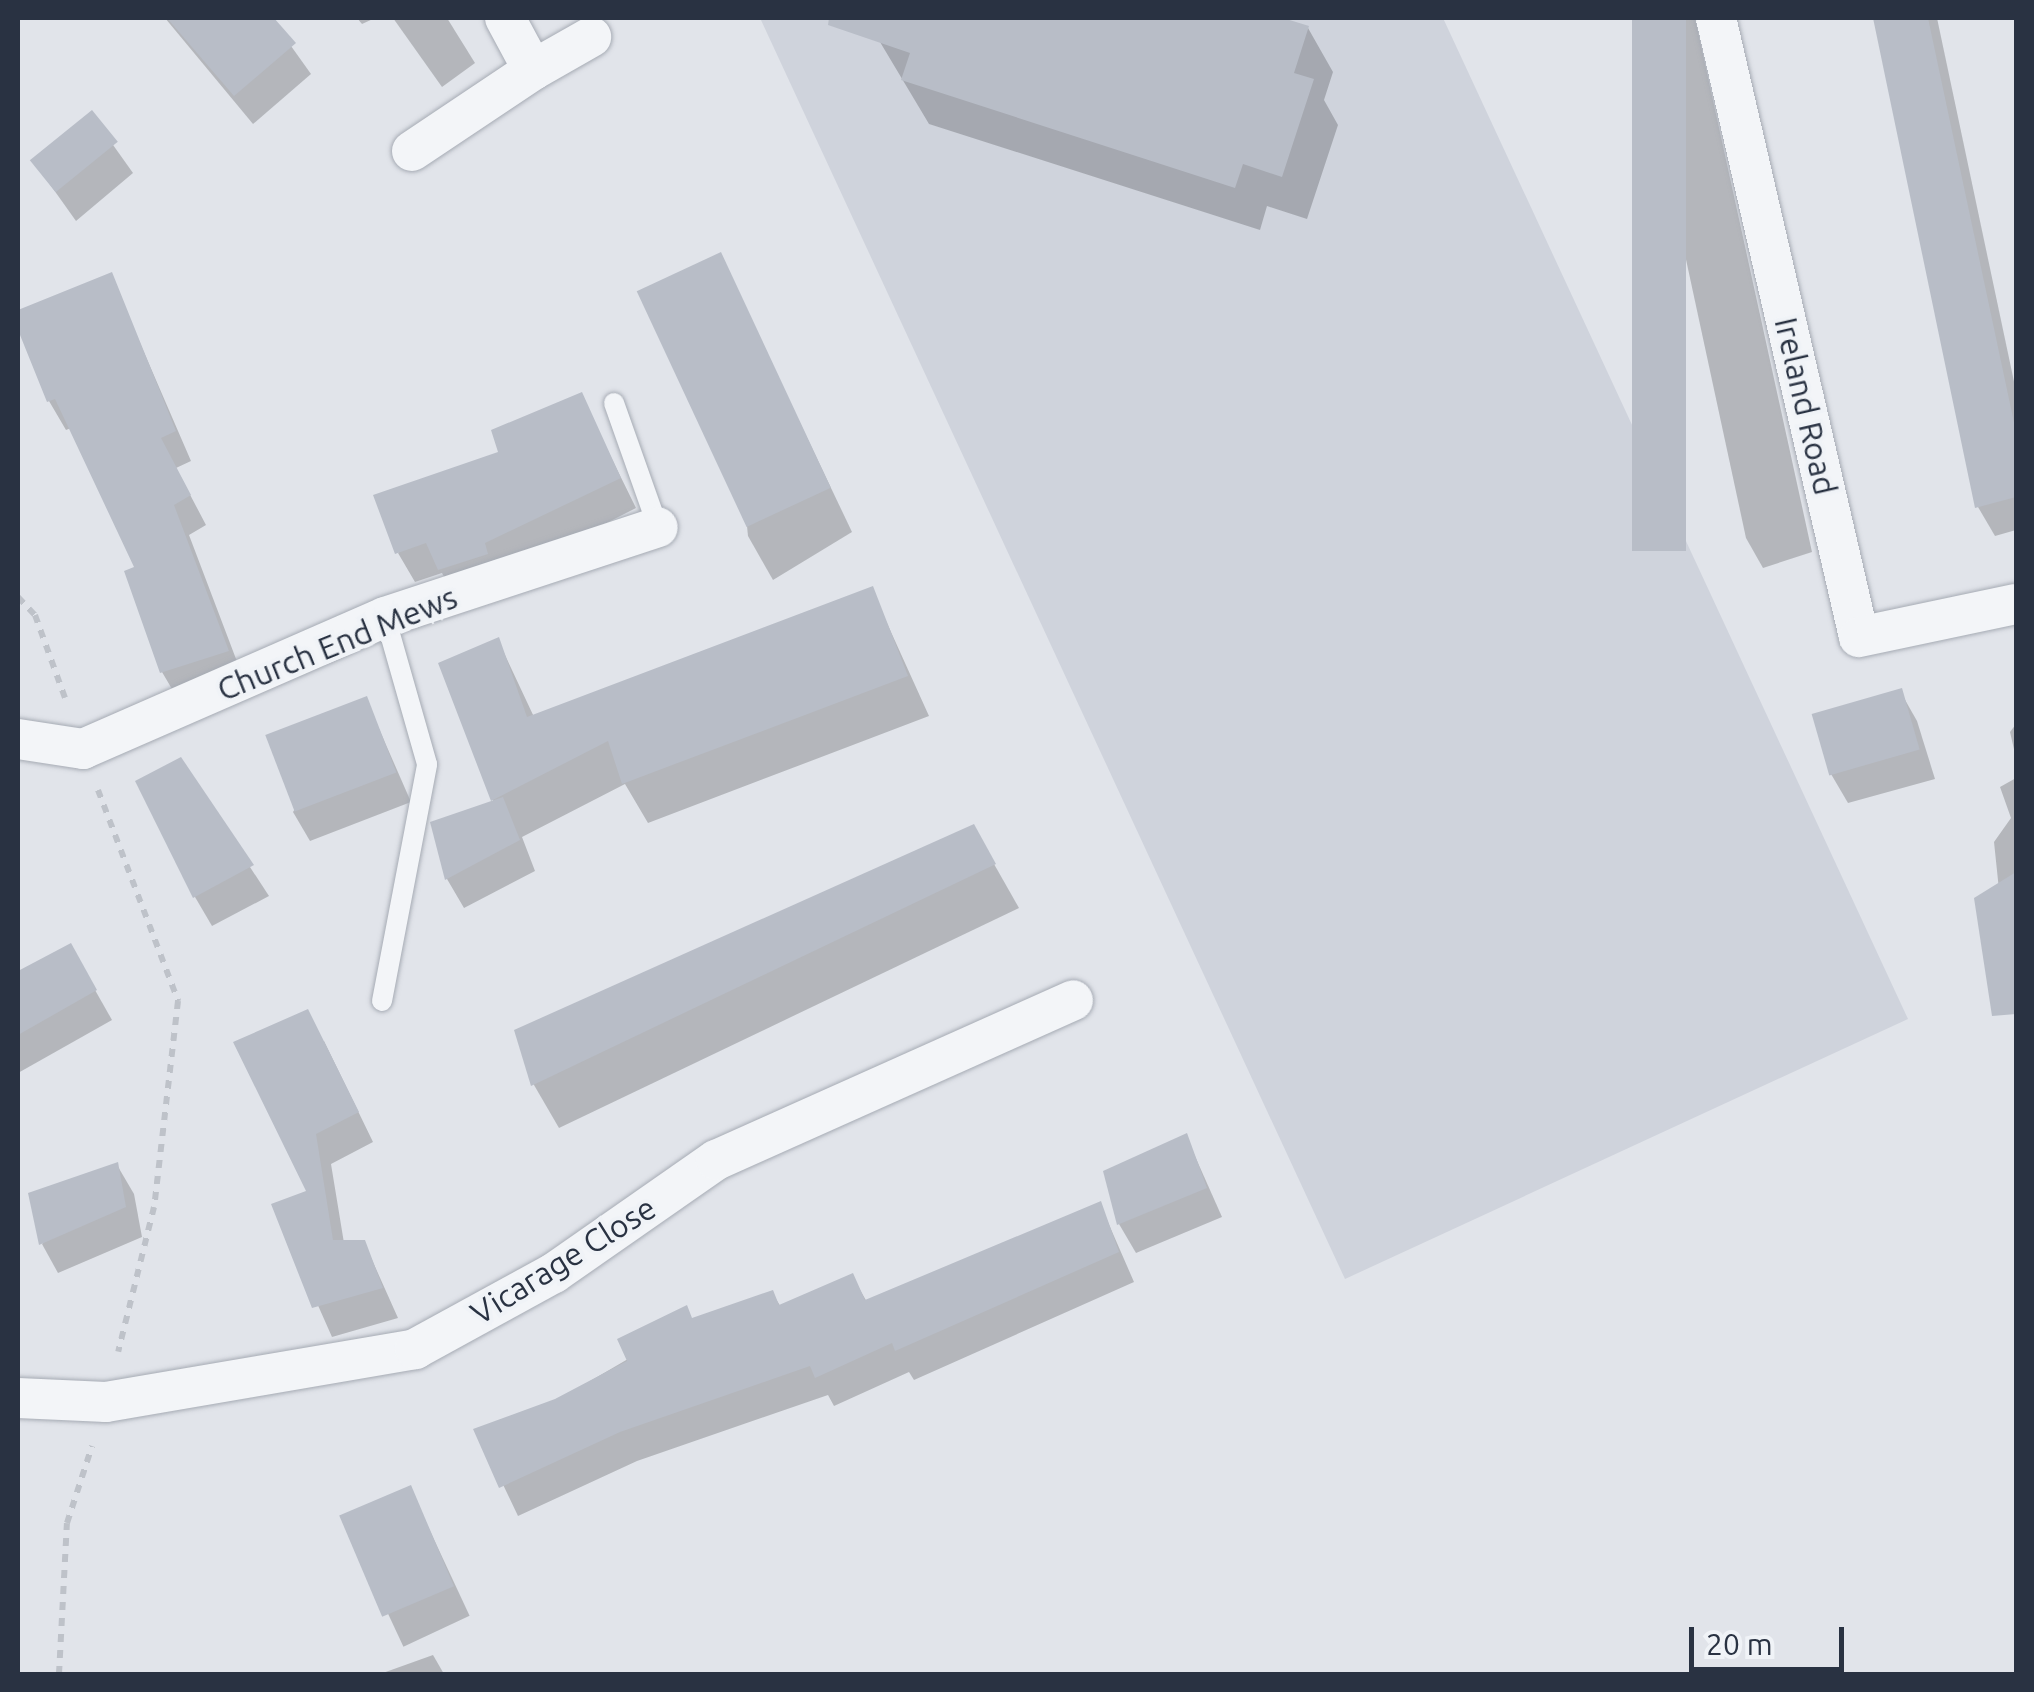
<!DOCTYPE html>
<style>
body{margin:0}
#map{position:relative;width:2034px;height:1692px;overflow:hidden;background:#e1e4ea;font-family:Ubuntu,sans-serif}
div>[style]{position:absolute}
.built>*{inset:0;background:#cfd3dc}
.shadow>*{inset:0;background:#0003;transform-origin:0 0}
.building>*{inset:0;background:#b8bdc7;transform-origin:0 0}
.path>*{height:6px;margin-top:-3px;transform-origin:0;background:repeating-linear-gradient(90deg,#bec2c9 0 8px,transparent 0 16px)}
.roads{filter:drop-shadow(0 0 2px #a6abb4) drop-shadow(0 0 2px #a6abb4)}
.service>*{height:20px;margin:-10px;padding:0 10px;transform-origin:10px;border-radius:10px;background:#f3f5f8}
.minor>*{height:40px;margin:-20px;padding:0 20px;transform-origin:20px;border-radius:20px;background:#f3f5f8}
span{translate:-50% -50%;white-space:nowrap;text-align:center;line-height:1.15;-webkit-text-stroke:8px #f0f3f7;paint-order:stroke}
.street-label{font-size:32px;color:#293242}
.frame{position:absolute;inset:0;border:20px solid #293242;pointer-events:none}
.scale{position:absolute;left:1689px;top:1627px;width:155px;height:45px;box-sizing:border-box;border:5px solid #293242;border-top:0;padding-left:12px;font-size:30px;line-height:35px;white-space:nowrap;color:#293242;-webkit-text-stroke:8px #f0f3f7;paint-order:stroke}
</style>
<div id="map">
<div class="built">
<i style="clip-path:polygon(760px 18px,1443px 18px,1908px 1019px,1345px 1279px)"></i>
</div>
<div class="shadow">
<i style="clip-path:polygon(165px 18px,271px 18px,311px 74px,253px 124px)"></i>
<i style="clip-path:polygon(357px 18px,375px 18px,362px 24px)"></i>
<i style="clip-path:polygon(393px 18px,447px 18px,475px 63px,442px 87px)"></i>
<i style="clip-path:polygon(888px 18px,1275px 18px,1308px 28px,1333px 72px,1324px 100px,1338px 125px,1307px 219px,1267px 206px,1260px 230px,929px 124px,880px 42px)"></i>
<i style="clip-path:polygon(1634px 18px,1695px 18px,1812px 552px,1763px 568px,1746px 538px)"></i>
<i style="clip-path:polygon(1876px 18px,1937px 18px,2016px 391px,2016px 530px,1995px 536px,1978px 507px)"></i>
<i style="clip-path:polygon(91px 114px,133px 173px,76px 221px,34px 162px)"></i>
<i style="clip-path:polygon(720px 255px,852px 532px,773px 580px,748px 536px)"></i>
<i style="clip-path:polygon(111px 276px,191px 461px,176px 468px,206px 525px,189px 535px,244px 680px,179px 701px,162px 672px,138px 568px,71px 428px,66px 430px,49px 401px,18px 324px,18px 313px)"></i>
<i style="clip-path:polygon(581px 396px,636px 508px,457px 599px,442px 573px,415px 582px,398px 553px,501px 453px)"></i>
<i style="clip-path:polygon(872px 590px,929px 716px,648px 823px,625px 784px,522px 837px,535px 871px,464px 908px,447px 879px,433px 824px,494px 803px,441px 664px,498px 640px,534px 717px)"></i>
<i style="clip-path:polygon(2016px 675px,2016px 758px,2010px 732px,2016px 724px)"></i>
<i style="clip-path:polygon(1900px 691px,1917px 721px,1935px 779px,1848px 803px,1831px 774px)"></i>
<i style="clip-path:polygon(366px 699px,411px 802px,310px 841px,293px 812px)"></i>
<i style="clip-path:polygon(180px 760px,269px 896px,212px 926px,195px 897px)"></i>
<i style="clip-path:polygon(2016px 778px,2016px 1003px,2011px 1005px,1994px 842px,2011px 818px,2000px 787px)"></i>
<i style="clip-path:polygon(973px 827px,1019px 908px,559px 1128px,534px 1085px,517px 1031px)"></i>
<i style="clip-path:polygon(70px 946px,112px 1020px,18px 1073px,18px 974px)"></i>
<i style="clip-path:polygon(324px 1041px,373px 1142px,331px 1164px,344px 1243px,364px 1242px,398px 1318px,332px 1337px,274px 1206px,309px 1193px)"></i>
<i style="clip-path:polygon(1186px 1136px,1222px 1217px,1136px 1253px,1119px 1224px)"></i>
<i style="clip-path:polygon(117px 1165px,134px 1194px,142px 1237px,58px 1273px,42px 1244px)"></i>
<i style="clip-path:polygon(1100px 1204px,1134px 1282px,914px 1380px,909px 1372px,834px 1406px,828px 1395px,637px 1461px,518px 1516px,477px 1430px,556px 1401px,693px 1321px,772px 1293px,781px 1307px,852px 1276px,867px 1302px)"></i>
<i style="left:410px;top:1488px;width:141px;height:73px;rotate:65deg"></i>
<i style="clip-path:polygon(433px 1655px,444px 1674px,380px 1674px)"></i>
</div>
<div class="building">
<i style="clip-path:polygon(167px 18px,274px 18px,296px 43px,234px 96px)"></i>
<i style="clip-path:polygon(829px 18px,1283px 18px,1309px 26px,1294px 73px,1314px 79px,1282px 177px,1243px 164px,1235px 188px,901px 80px,910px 53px,828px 25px)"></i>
<i style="left:1632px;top:18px;width:54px;height:533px"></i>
<i style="clip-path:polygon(1873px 18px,1928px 18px,2016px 432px,2016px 497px,1975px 508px)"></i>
<i style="left:92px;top:110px;width:41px;height:80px;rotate:51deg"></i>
<i style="left:721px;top:252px;width:260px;height:93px;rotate:65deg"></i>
<i style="clip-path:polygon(112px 272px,176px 431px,161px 438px,191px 495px,174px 505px,229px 651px,160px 673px,124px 571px,134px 567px,55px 399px,47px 402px,18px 330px,18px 310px)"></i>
<i style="clip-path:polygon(582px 392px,621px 478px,485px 543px,488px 554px,438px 570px,426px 543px,395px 554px,373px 495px,498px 452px,491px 430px)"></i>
<i style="clip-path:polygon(873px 586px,908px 676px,622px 784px,608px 741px,491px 801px,438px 663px,499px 637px,527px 717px)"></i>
<i style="left:1902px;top:688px;width:64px;height:94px;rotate:74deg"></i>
<i style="left:367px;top:696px;width:82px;height:109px;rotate:69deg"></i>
<i style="clip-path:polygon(181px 757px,254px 865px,193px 898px,135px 781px)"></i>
<i style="clip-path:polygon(503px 797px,520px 840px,445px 880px,430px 822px)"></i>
<i style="clip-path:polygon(974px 824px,996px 864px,531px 1086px,514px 1030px)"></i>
<i style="clip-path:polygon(2016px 872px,2016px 1014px,1992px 1016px,1974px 898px)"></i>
<i style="clip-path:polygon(71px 943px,97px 990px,18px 1035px,18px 971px)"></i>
<i style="clip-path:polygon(308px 1009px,359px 1112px,316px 1134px,333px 1240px,365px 1240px,383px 1288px,312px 1308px,271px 1204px,306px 1191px,233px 1042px)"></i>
<i style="clip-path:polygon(1187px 1133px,1207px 1188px,1117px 1225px,1103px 1171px)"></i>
<i style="clip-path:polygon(118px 1162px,126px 1207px,39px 1245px,28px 1193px)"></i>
<i style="clip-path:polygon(1101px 1201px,1119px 1252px,895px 1351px,892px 1343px,815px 1378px,810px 1366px,620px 1432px,499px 1488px,473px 1429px,555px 1399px,627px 1361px,617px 1339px,687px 1305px,692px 1318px,773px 1290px,779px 1305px,853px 1273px,865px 1300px)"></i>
<i style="left:411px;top:1485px;width:110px;height:78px;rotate:67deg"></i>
</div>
<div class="path">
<i style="left:18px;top:597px;width:25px;rotate:47deg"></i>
<i style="left:35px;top:615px;width:88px;rotate:70.1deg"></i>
<i style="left:98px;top:790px;width:226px;rotate:69.2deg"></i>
<i style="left:178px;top:1001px;width:207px;rotate:96.6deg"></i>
<i style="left:154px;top:1207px;width:149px;rotate:103.9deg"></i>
<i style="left:59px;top:1674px;width:151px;rotate:-87deg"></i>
<i style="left:67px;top:1523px;width:81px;rotate:-72deg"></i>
</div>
<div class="roads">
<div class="service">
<i style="left:614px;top:403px;width:132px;rotate:70.5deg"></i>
<i style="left:382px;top:1001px;width:241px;rotate:-79.2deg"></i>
<i style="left:427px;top:764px;width:153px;rotate:-105.9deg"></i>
</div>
<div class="minor">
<i style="left:1716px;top:18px;width:635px;rotate:76.99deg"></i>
<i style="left:1859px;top:637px;width:160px;rotate:-11.9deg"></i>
<i style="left:533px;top:70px;width:67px;rotate:-29.6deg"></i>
<i style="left:412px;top:151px;width:146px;rotate:-33.8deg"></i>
<i style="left:533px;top:70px;width:59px;rotate:-118.3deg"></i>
<i style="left:18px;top:739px;width:66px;rotate:8.7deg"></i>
<i style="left:83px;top:749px;width:330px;rotate:-23.6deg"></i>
<i style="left:385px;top:617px;width:287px;rotate:-18.2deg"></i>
<i style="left:18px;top:1398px;width:88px;rotate:2.6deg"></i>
<i style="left:106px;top:1402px;width:314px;rotate:-9.7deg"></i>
<i style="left:415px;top:1349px;width:158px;rotate:-28.7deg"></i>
<i style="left:554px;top:1273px;width:198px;rotate:-34.9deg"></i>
<i style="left:716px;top:1160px;width:391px;rotate:-24.1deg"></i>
</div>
</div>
<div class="street-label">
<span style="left:1806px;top:406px;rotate:77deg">Ireland Road</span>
<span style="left:337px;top:643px;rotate:-22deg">Church End Mews</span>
<span style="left:563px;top:1260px;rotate:-32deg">Vicarage Close</span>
</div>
<div class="frame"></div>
<div class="scale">20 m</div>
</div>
